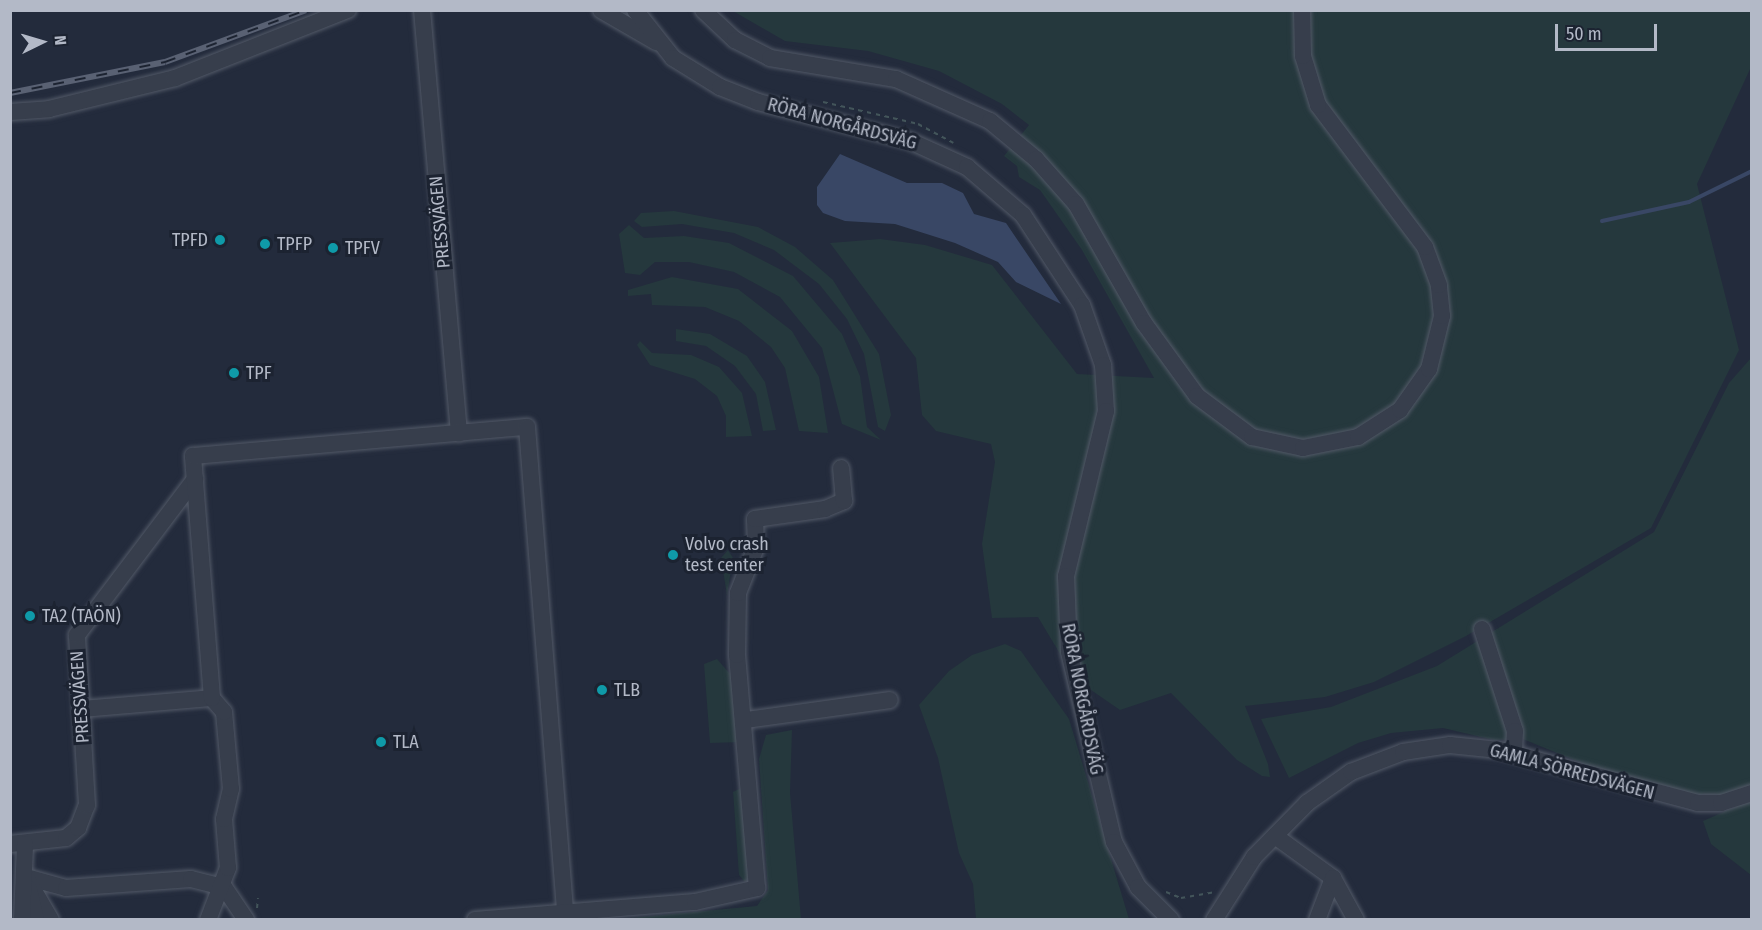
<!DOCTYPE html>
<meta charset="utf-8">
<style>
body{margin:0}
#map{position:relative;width:1762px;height:930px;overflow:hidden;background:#232b3c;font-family:"Fira Sans Condensed",sans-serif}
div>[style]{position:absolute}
.green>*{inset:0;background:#25383d}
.water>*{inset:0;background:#394765}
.stream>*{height:4px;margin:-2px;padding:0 2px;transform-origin:2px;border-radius:2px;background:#394765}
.path>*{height:2px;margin-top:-1px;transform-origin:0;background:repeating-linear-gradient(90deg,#43555a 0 4.5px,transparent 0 9px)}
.roads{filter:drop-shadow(0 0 2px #525967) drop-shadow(0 0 2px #525967)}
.minor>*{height:16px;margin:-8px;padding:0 8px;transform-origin:8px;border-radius:8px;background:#373e4c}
.rail>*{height:6px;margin-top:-3px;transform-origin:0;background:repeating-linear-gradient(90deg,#1c2331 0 11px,#596173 0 22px);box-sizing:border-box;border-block:2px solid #596173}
.dots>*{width:16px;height:16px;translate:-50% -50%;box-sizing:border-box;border:3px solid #1c2331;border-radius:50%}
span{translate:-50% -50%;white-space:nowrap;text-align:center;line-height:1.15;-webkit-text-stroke:6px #1c2331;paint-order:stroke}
.street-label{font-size:18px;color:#b3b9c7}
.poi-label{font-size:18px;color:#b3b9c7}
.right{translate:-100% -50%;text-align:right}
.left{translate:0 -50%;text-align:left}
.frame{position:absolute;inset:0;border:12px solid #b3b9c7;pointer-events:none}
.north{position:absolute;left:12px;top:12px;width:60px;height:60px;-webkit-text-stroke:4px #1c2331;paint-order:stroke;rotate:85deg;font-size:16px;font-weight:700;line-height:24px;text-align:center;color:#b3b9c7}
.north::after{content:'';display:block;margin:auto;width:21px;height:27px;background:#b3b9c7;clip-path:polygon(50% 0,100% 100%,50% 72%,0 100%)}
.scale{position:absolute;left:1555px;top:24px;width:102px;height:27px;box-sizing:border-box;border:3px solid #b3b9c7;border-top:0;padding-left:8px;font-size:18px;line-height:21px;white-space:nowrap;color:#b3b9c7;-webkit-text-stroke:4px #1c2331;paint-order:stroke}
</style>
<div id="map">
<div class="green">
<i style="clip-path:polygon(733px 11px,1751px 11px,1751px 67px,1697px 184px,1739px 350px,1651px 528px,1466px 636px,1374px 682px,1325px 697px,1245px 706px,1268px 764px,1270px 777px,1262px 776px,1237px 760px,1171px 693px,1120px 710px,1075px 679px,1038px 617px,992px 618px,982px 544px,995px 462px,991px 444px,936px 431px,922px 415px,916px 358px,830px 243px,880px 239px,925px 245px,992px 265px,1077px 374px,1154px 378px,1082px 250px,1040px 190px,1019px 177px,1017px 166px,1004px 156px,1029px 125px,1002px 104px,939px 71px,868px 51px,785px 41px)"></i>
<i style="clip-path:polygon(674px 211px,758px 227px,795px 247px,833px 280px,879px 354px,891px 415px,885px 431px,878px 427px,864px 354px,847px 319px,819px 284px,774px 250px,734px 233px,682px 224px,642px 227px,634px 221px,641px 213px)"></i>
<i style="clip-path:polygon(629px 225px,644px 238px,684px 236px,729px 243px,793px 276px,842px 334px,860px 376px,867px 427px,881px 440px,842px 424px,822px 348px,780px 297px,734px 272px,689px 262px,655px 262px,640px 275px,625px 273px,619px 234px)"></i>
<i style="clip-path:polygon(672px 277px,738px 289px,792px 331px,819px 377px,828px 433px,799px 431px,785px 368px,771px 347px,739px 321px,705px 307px,652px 305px,651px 294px,628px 296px,628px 290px)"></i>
<i style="clip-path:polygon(676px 329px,710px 334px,747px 356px,765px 382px,776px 430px,763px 431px,756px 394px,735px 366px,706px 346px,676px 341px)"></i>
<i style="clip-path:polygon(640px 341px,652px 353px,691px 355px,719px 367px,742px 393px,752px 436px,726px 437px,726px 416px,717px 396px,695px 379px,650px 365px,637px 345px)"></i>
<i style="clip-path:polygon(1751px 358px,1751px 786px,1732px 795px,1687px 794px,1599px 770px,1523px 739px,1494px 740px,1443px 728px,1391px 733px,1358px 743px,1289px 778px,1261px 719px,1331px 707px,1437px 666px,1654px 532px,1729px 383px)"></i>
<i style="clip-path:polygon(728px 550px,733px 558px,727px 595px,721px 558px)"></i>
<i style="clip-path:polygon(1005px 644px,1021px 651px,1069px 719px,1129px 919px,976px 919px,973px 884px,959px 853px,938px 758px,919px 705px,949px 671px,972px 655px)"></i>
<i style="clip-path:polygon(717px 659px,737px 682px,742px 742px,710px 743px,704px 664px)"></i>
<i style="clip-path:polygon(792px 730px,790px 793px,801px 919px,620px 919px,757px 906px,768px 890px,759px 759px,766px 735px)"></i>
<i style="clip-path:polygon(741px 788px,750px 877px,745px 882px,739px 875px,733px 792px)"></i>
<i style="clip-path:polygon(1751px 800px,1751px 875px,1711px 844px,1703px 821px)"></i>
</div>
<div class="water">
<i style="clip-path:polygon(840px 154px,907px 183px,942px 183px,963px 193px,974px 214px,1006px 223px,1061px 304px,1016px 282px,998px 262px,955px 243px,895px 224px,845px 221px,823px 213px,817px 205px,817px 187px)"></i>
</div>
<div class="stream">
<i style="left:1602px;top:221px;width:89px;rotate:-12.3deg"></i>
<i style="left:1689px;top:202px;width:70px;rotate:-26.2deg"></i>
</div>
<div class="path">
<i style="left:823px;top:102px;width:98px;rotate:13deg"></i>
<i style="left:918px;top:124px;width:40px;rotate:28deg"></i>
<i style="left:1166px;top:892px;width:16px;rotate:22deg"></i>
<i style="left:1181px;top:898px;width:35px;rotate:-10deg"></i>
<i style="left:257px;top:908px;width:10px;rotate:-84deg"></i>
</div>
<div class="roads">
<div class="minor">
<i style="left:422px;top:10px;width:425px;rotate:85deg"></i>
<i style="left:601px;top:10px;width:64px;rotate:30.2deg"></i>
<i style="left:635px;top:10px;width:61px;rotate:51.6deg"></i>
<i style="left:673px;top:58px;width:55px;rotate:31.7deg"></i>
<i style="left:720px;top:87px;width:41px;rotate:21.5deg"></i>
<i style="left:758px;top:102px;width:157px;rotate:14.4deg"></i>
<i style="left:910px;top:141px;width:63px;rotate:24.5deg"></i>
<i style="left:967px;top:167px;width:74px;rotate:40.6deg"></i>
<i style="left:1023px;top:215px;width:108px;rotate:56.8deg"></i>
<i style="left:1082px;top:305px;width:64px;rotate:70.7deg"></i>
<i style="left:1103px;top:365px;width:46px;rotate:86.3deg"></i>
<i style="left:1106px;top:411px;width:170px;rotate:103.6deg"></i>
<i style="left:1066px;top:576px;width:76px;rotate:87.7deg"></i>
<i style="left:1069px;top:652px;width:195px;rotate:76.7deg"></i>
<i style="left:1114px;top:842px;width:51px;rotate:61.9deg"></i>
<i style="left:1138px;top:887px;width:47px;rotate:45deg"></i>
<i style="left:703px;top:10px;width:44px;rotate:43.2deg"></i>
<i style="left:735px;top:40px;width:39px;rotate:27deg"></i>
<i style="left:770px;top:58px;width:128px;rotate:9.5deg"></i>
<i style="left:896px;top:79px;width:103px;rotate:24.1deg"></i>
<i style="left:990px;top:121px;width:60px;rotate:39.6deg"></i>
<i style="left:1036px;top:159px;width:60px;rotate:48.4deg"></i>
<i style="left:1076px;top:204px;width:137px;rotate:60.3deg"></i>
<i style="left:1144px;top:323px;width:90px;rotate:54deg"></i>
<i style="left:1197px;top:396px;width:69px;rotate:36.7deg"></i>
<i style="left:1252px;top:437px;width:52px;rotate:12.2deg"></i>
<i style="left:1303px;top:448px;width:56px;rotate:-11.3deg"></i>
<i style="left:1358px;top:437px;width:50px;rotate:-32.7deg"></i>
<i style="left:1400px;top:410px;width:50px;rotate:-54.7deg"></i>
<i style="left:1429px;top:369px;width:55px;rotate:-76.2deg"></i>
<i style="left:1442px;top:316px;width:31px;rotate:-96deg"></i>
<i style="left:1439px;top:285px;width:40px;rotate:-110.2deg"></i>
<i style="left:1425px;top:247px;width:178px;rotate:-127deg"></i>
<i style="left:1318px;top:105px;width:51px;rotate:-107deg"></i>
<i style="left:1303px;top:56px;width:46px;rotate:-91.2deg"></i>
<i style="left:10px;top:112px;width:39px;rotate:-4deg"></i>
<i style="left:49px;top:109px;width:130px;rotate:-13.8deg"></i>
<i style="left:175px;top:78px;width:186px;rotate:-21.5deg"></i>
<i style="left:1482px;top:629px;width:107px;rotate:72.1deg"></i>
<i style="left:1515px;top:731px;width:22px;rotate:93deg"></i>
<i style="left:81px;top:709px;width:131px;rotate:-4.8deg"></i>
<i style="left:746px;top:720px;width:145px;rotate:-7.9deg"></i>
<i style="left:1275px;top:836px;width:72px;rotate:35.9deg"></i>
<i style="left:1333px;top:878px;width:45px;rotate:110.9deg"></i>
<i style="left:10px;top:844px;width:56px;rotate:-6.1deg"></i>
<i style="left:66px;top:838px;width:16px;rotate:-40deg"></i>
<i style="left:78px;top:828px;width:25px;rotate:-69deg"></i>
<i style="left:87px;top:805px;width:170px;rotate:-93.4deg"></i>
<i style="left:77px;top:635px;width:196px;rotate:-52.9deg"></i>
<i style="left:26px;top:877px;width:41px;rotate:15.4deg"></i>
<i style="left:66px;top:888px;width:125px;rotate:-4.1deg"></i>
<i style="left:191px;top:879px;width:34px;rotate:14deg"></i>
<i style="left:224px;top:887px;width:40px;rotate:56deg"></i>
<i style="left:26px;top:877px;width:50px;rotate:59.8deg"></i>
<i style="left:1333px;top:878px;width:48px;rotate:61.3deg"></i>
<i style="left:29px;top:889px;width:32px;rotate:77deg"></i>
<i style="left:22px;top:920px;width:76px;rotate:-87.7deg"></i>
<i style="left:208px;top:920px;width:56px;rotate:-69deg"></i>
<i style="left:228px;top:868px;width:49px;rotate:-94.7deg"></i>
<i style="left:224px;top:819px;width:31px;rotate:-77deg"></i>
<i style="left:231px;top:789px;width:77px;rotate:-95.2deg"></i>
<i style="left:224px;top:712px;width:18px;rotate:-131deg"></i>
<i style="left:212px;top:698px;width:243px;rotate:-94.5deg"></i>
<i style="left:193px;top:456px;width:335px;rotate:-5deg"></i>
<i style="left:527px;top:427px;width:495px;rotate:85.5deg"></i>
<i style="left:475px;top:920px;width:221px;rotate:-4.7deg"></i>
<i style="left:695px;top:902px;width:64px;rotate:-12.7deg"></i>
<i style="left:757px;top:888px;width:234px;rotate:-94.9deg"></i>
<i style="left:737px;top:655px;width:62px;rotate:-89.1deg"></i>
<i style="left:738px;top:593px;width:49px;rotate:-68.6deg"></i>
<i style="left:756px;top:547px;width:28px;rotate:-92deg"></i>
<i style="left:755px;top:519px;width:71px;rotate:-8.1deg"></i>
<i style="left:825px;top:509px;width:21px;rotate:-23deg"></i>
<i style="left:844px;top:501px;width:33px;rotate:-95deg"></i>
<i style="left:1214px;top:920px;width:75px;rotate:-57.6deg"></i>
<i style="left:1254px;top:857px;width:76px;rotate:-45.5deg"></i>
<i style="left:1307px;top:803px;width:54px;rotate:-35.2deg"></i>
<i style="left:1351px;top:772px;width:56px;rotate:-21deg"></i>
<i style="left:1403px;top:752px;width:48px;rotate:-8.5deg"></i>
<i style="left:1450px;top:745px;width:49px;rotate:5.8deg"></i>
<i style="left:1499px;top:750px;width:206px;rotate:14.9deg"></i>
<i style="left:1698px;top:803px;width:23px"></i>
<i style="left:1721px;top:803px;width:33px;rotate:-18deg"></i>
</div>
</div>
<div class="rail">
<i style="left:10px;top:93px;width:158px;rotate:-11.3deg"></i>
<i style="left:165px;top:62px;width:150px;rotate:-20.2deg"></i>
</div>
<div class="dots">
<i style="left:220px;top:240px;background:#0f9aa8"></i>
<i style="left:265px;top:244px;background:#0f9aa8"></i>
<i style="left:333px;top:248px;background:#0f9aa8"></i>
<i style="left:234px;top:373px;background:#0f9aa8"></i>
<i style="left:673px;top:555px;background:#0f9aa8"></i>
<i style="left:30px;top:616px;background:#0f9aa8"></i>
<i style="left:602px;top:690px;background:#0f9aa8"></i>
<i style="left:381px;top:742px;background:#0f9aa8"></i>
</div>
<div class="street-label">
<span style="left:842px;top:124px;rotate:15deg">RÖRA NORGÅRDSVÄG</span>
<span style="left:440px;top:222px;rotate:-95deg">PRESSVÄGEN</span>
<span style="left:80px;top:697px;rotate:-94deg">PRESSVÄGEN</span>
<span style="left:1082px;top:699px;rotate:79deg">RÖRA NORGÅRDSVÄG</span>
<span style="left:1572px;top:772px;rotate:15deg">GAMLA SÖRREDSVÄGEN</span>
</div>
<div class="poi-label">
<span class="right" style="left:208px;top:240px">TPFD</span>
<span class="left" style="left:277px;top:244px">TPFP</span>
<span class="left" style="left:345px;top:248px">TPFV</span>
<span class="left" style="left:246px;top:373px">TPF</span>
<span class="left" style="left:685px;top:555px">Volvo crash<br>test center</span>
<span class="left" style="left:42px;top:616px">TA2 (TAÖN)</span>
<span class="left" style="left:614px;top:690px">TLB</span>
<span class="left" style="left:393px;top:742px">TLA</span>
</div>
<div class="frame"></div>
<div class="north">N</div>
<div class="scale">50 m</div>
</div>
